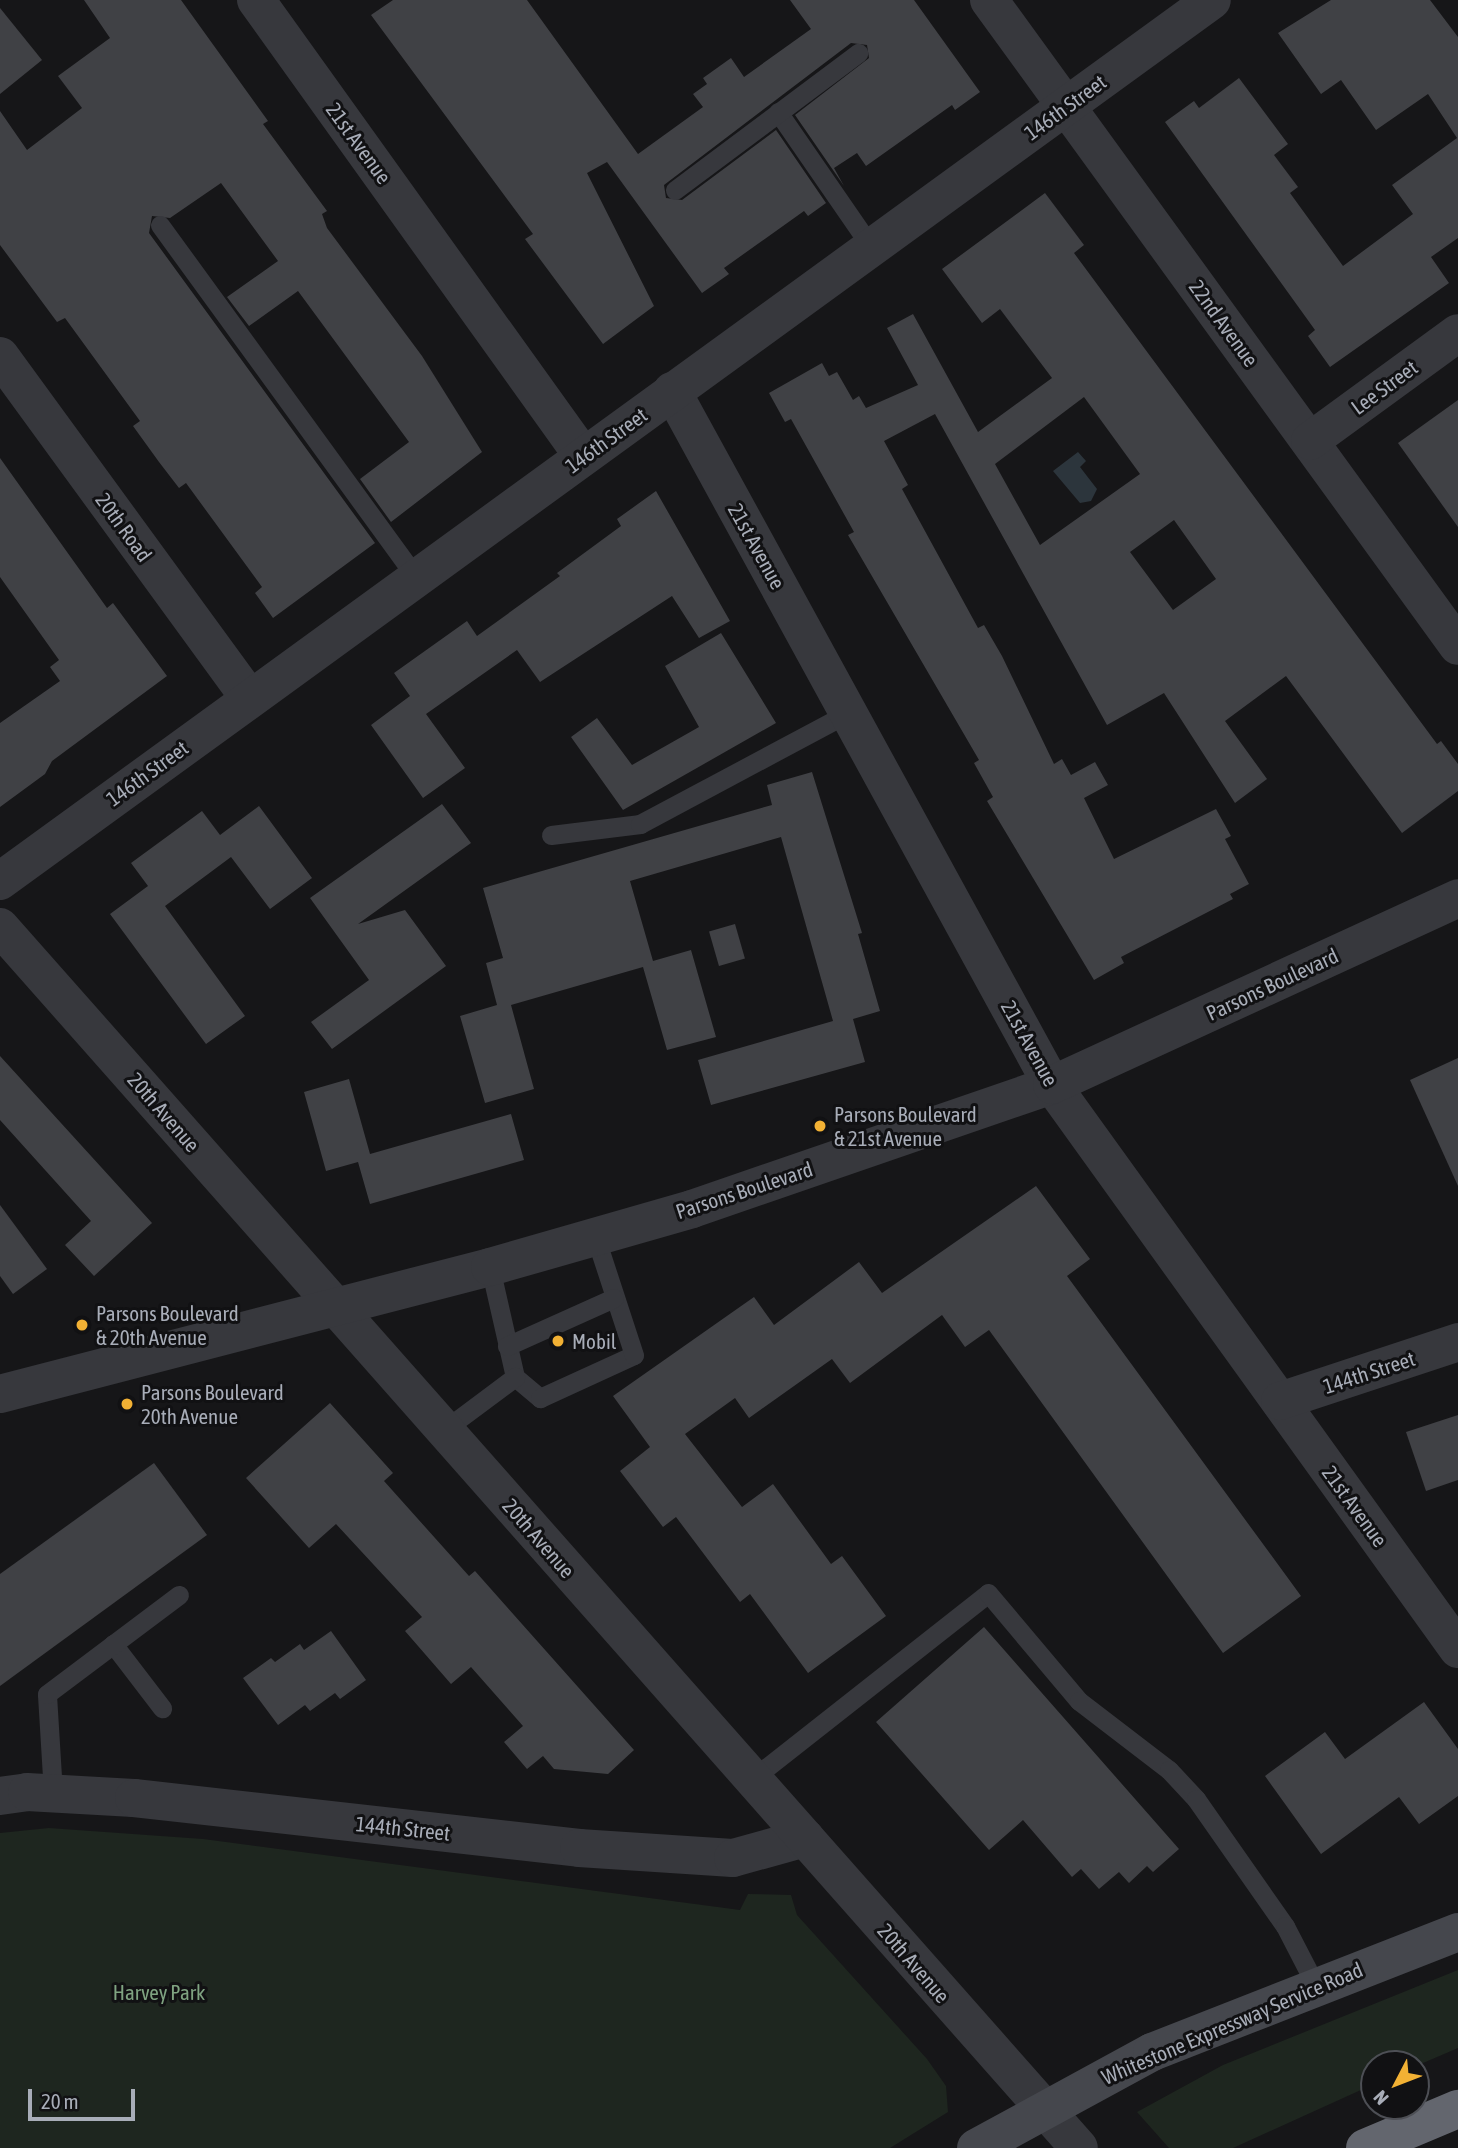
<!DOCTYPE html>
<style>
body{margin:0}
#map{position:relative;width:1458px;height:2148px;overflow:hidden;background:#161618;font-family:"Asap Condensed",sans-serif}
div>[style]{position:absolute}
.green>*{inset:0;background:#1e261f}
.water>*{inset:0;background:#2c353c}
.building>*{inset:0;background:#404145;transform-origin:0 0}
.service>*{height:19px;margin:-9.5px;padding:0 9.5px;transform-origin:9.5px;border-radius:9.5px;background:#37383d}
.minor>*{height:38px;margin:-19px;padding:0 19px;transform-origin:19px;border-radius:19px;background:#37383d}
.tertiary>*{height:38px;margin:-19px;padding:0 19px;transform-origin:19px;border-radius:19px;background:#37383d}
.secondary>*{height:38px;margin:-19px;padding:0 19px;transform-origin:19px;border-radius:19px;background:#45474d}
.motorway>*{height:38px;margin:-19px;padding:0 19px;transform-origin:19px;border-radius:19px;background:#63666e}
.dots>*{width:19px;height:19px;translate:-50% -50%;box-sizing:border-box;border:4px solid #111113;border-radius:50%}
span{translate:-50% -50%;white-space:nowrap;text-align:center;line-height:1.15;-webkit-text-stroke:6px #111113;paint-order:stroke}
.street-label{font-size:21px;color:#a8adb8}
.poi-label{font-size:21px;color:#a8adb8}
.left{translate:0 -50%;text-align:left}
.park-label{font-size:21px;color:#7fa381}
.north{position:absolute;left:1360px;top:2050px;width:70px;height:70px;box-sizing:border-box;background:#111113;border:2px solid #4d4f55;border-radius:50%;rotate:228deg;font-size:19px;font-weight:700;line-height:28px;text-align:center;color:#a8adb8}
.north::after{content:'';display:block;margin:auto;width:24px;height:32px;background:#f2b134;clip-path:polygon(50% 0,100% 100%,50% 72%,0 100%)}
.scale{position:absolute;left:28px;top:2089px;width:107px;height:32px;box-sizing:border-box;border:4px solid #a8adb8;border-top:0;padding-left:9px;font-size:21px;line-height:24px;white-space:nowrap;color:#a8adb8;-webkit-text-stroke:5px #111113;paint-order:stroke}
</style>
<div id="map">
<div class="green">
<i style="clip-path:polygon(49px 1828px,203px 1839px,740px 1910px,748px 1894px,791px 1895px,797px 1915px,927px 2059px,946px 2086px,948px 2112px,890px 2148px,0 2148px,0 1833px)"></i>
<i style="clip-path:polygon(1458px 1970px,1458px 2048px,1416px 2066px,1374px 2064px,1374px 2084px,1233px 2148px,1169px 2148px,1137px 2112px,1223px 2065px)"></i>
</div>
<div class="water">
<i style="clip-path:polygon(1078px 452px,1086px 461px,1080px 467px,1097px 489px,1091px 501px,1080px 503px,1053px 471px)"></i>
</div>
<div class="building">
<i style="clip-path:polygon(84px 0,181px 0,268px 121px,263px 124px,327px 211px,322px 214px,327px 228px,422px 356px,482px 452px,391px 522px,360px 479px,409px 442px,298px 291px,249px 326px,227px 297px,278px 261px,221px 183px,170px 218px,152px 216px,149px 233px,375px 543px,273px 618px,255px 593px,262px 587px,186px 483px,179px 488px,159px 462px,133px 426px,140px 421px,65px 318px,57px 322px,0 245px,0 111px,27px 150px,82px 108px,58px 76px,110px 38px)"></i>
<i style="clip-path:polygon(393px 0,527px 0,638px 154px,703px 107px,693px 94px,707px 84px,703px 78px,731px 58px,744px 77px,811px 29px,790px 0,914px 0,980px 92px,955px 110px,952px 105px,866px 166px,857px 153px,834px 168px,844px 186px,795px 115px,869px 58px,867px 45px,851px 43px,664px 185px,666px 198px,682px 200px,776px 130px,826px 203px,808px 216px,804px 211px,724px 268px,729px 274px,702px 293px,607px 162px,587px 173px,654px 306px,603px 344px,525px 239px,533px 234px,371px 15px)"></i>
<i style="clip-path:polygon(1331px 0,1430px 0,1458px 37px,1458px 238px,1431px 257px,1449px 283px,1330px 367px,1308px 336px,1315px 330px,1165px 122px,1194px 101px,1199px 108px,1239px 78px,1288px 144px,1274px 155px,1298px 187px,1290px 193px,1343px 266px,1413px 214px,1392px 185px,1457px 138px,1428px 94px,1376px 130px,1341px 80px,1321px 94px,1278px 33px)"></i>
<i style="clip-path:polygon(0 8px,42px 60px,0 94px)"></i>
<i style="clip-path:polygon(evenodd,1045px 193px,1084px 245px,1074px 253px,1437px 744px,1441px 741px,1458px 764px,1458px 791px,1402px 833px,1286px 676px,1225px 721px,1267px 779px,1235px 803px,1164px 693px,1107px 725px,935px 414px,884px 441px,908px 485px,902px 489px,978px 628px,984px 625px,1002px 656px,1054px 764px,1062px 759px,1071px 775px,1095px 762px,1108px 785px,1084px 798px,1114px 859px,1216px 809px,1231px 836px,1225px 839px,1249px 884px,1230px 894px,1233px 899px,1121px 957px,1124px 963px,1094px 980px,987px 801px,993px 797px,974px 763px,979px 760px,848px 535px,854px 532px,791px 419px,785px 422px,769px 393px,822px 363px,829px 376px,837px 372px,853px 400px,859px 396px,866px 408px,918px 385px,887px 328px,913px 314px,978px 432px,1052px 378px,1000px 309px,982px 323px,942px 269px,1045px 193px,1084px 397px,1140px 474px,1040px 545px,995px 464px,1084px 397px,1045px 193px,1174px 520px,1216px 579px,1173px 610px,1130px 552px,1174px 520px)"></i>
<i style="clip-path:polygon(1458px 400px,1458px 527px,1398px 443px)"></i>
<i style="clip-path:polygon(0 458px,107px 608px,113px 603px,167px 676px,52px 761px,45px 774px,0 807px,0 723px,60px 681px,50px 667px,59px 660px,0 577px)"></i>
<i style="clip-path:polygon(656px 491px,730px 621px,699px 638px,672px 596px,540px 682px,517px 650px,426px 714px,465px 768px,423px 798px,371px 725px,410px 696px,394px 673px,467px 621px,477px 636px,560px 576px,557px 573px,621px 526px,617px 519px)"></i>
<i style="clip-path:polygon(721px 633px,776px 723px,623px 810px,571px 737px,597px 718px,632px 765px,699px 727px,665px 666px)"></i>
<i style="clip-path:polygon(812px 772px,862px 933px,858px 934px,880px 1011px,853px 1019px,865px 1062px,711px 1105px,698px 1060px,833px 1021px,781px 837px,630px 881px,653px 961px,691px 950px,716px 1037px,667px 1050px,643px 967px,511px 1005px,534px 1089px,485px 1103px,460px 1016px,497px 1005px,486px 963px,503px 958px,483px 888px,772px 805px,767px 785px)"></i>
<i style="clip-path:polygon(442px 804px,471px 843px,358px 924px,405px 910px,446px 966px,332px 1049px,311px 1022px,369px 980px,310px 898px)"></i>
<i style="clip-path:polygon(259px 806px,312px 878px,270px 909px,231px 857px,165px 906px,245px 1016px,206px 1044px,110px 914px,148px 886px,131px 863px,202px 811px,220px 835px)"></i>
<i style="left:735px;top:924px;width:36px;height:27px;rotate:74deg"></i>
<i style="clip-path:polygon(0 1056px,152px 1223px,94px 1276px,65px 1245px,91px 1221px,0 1120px)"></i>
<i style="clip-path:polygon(1458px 1058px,1458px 1186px,1410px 1080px)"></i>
<i style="clip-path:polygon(349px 1079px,370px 1154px,511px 1114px,524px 1160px,370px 1204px,358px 1162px,326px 1171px,304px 1092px)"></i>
<i style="clip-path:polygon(1036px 1186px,1090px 1259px,1067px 1276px,1301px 1596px,1223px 1653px,989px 1330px,965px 1347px,942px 1315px,850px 1383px,832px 1359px,749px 1418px,735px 1398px,685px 1434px,742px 1507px,773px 1484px,831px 1564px,842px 1556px,886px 1616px,808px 1673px,750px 1594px,740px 1602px,676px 1517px,663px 1527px,620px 1471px,650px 1447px,613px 1396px,754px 1297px,774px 1325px,859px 1262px,882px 1293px)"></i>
<i style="clip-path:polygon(0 1205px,47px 1269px,13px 1294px,0 1276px)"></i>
<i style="clip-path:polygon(330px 1403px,393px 1473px,384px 1481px,469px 1576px,475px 1571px,634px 1750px,608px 1774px,554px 1769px,543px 1756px,527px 1769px,504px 1742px,523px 1726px,471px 1667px,451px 1684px,405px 1631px,422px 1617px,336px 1524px,309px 1548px,246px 1478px)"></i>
<i style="clip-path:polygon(1458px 1415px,1458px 1480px,1426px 1491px,1406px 1432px)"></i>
<i style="clip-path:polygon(154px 1463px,207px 1535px,0 1686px,0 1574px)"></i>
<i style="clip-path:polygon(984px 1627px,1179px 1849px,1153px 1872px,1147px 1866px,1129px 1883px,1119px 1872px,1099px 1889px,1081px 1869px,1072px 1877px,1023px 1820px,989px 1850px,876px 1722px)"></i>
<i style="clip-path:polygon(331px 1631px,366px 1680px,340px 1699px,335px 1693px,310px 1711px,305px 1705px,278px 1725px,243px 1678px,271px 1658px,275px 1662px,300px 1644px,304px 1650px)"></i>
<i style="clip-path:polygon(1424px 1702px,1458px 1749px,1458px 1796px,1419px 1824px,1399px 1797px,1321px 1854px,1265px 1776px,1325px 1732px,1345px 1759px)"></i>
</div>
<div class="service">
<i style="left:778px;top:112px;width:164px;rotate:55.4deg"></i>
<i style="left:675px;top:190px;width:229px;rotate:-36.8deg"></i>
<i style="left:160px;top:225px;width:435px;rotate:54deg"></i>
<i style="left:551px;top:835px;width:90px;rotate:-7deg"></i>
<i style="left:640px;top:824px;width:236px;rotate:-28.1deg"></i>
<i style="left:490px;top:1267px;width:113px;rotate:77.2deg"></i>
<i style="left:515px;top:1377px;width:33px;rotate:40deg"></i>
<i style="left:540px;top:1398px;width:103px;rotate:-24.6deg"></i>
<i style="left:634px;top:1355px;width:125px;rotate:-108.1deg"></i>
<i style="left:507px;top:1346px;width:117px;rotate:-24.2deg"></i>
<i style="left:444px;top:1430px;width:89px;rotate:-36.7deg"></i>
<i style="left:113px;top:1644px;width:81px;rotate:52.6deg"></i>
<i style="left:752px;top:1779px;width:300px;rotate:-38.2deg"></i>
<i style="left:988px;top:1593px;width:141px;rotate:49.9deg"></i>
<i style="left:1079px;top:1701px;width:113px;rotate:37.5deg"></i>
<i style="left:1169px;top:1770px;width:40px;rotate:47deg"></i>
<i style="left:1196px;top:1799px;width:155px;rotate:55deg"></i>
<i style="left:1285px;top:1926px;width:68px;rotate:62.7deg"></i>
<i style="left:53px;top:1793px;width:99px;rotate:-93.5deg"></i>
<i style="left:47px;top:1694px;width:165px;rotate:-36.9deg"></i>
</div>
<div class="minor">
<i style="left:256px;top:0;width:561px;rotate:54.36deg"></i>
<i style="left:989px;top:0;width:798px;rotate:54.02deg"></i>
<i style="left:0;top:356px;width:423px;rotate:53.9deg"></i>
<i style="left:672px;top:391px;width:791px;rotate:61.3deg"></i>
<i style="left:1052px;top:1085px;width:695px;rotate:54.25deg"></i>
<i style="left:1310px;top:441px;width:183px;rotate:-36.1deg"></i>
<i style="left:0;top:881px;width:1498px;rotate:-36.01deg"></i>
<i style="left:1280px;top:1401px;width:188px;rotate:-18.3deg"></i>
<i style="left:0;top:1796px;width:27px;rotate:-8deg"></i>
<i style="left:27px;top:1792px;width:107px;rotate:3.2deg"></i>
<i style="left:134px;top:1798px;width:448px;rotate:6.4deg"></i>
<i style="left:579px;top:1848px;width:154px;rotate:3.7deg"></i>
<i style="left:733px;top:1858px;width:75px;rotate:-15.5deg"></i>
</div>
<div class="tertiary">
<i style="left:0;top:927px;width:1629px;rotate:48.53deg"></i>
<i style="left:0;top:1394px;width:506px;rotate:-14.53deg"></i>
<i style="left:490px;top:1267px;width:210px;rotate:-16deg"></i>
<i style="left:692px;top:1209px;width:381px;rotate:-19deg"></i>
<i style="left:1052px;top:1085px;width:447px;rotate:-24.7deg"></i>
</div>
<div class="secondary">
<i style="left:976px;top:2148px;width:200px;rotate:-28.6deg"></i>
<i style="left:1152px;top:2052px;width:329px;rotate:-21.4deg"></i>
</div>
<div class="motorway">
<i style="left:1365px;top:2148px;width:101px;rotate:-22.8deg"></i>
</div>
<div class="dots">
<i style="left:820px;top:1126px;background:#f2b134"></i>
<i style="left:82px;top:1325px;background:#f2b134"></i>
<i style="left:558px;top:1341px;background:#f2b134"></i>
<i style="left:127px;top:1404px;background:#f2b134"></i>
</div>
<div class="street-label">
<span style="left:1065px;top:107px;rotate:-36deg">146th Street</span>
<span style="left:359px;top:143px;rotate:54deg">21st Avenue</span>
<span style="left:1224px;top:323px;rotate:54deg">22nd Avenue</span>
<span style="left:1384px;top:387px;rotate:-36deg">Lee Street</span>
<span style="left:606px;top:440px;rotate:-36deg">146th Street</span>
<span style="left:124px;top:527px;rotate:54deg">20th Road</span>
<span style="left:757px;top:546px;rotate:61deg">21st Avenue</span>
<span style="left:147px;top:773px;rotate:-36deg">146th Street</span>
<span style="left:1272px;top:984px;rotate:-25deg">Parsons Boulevard</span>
<span style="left:1030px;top:1043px;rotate:61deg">21st Avenue</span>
<span style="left:164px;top:1112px;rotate:49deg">20th Avenue</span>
<span style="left:744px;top:1190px;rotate:-18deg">Parsons Boulevard</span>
<span style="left:1369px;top:1372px;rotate:-18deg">144th Street</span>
<span style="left:1355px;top:1506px;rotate:54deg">21st Avenue</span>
<span style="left:539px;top:1538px;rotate:49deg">20th Avenue</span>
<span style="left:403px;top:1828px;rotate:6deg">144th Street</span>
<span style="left:914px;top:1963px;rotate:49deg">20th Avenue</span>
<span style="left:1232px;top:2023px;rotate:-23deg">Whitestone Expressway Service Road</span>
</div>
<div class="poi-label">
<span class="left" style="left:834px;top:1126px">Parsons Boulevard<br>&amp; 21st Avenue</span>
<span class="left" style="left:96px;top:1325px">Parsons Boulevard<br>&amp; 20th Avenue</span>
<span class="left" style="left:572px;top:1341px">Mobil</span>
<span class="left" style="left:141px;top:1404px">Parsons Boulevard<br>20th Avenue</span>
</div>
<div class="park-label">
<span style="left:159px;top:1992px">Harvey Park</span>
</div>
<div class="north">N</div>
<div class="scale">20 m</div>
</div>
